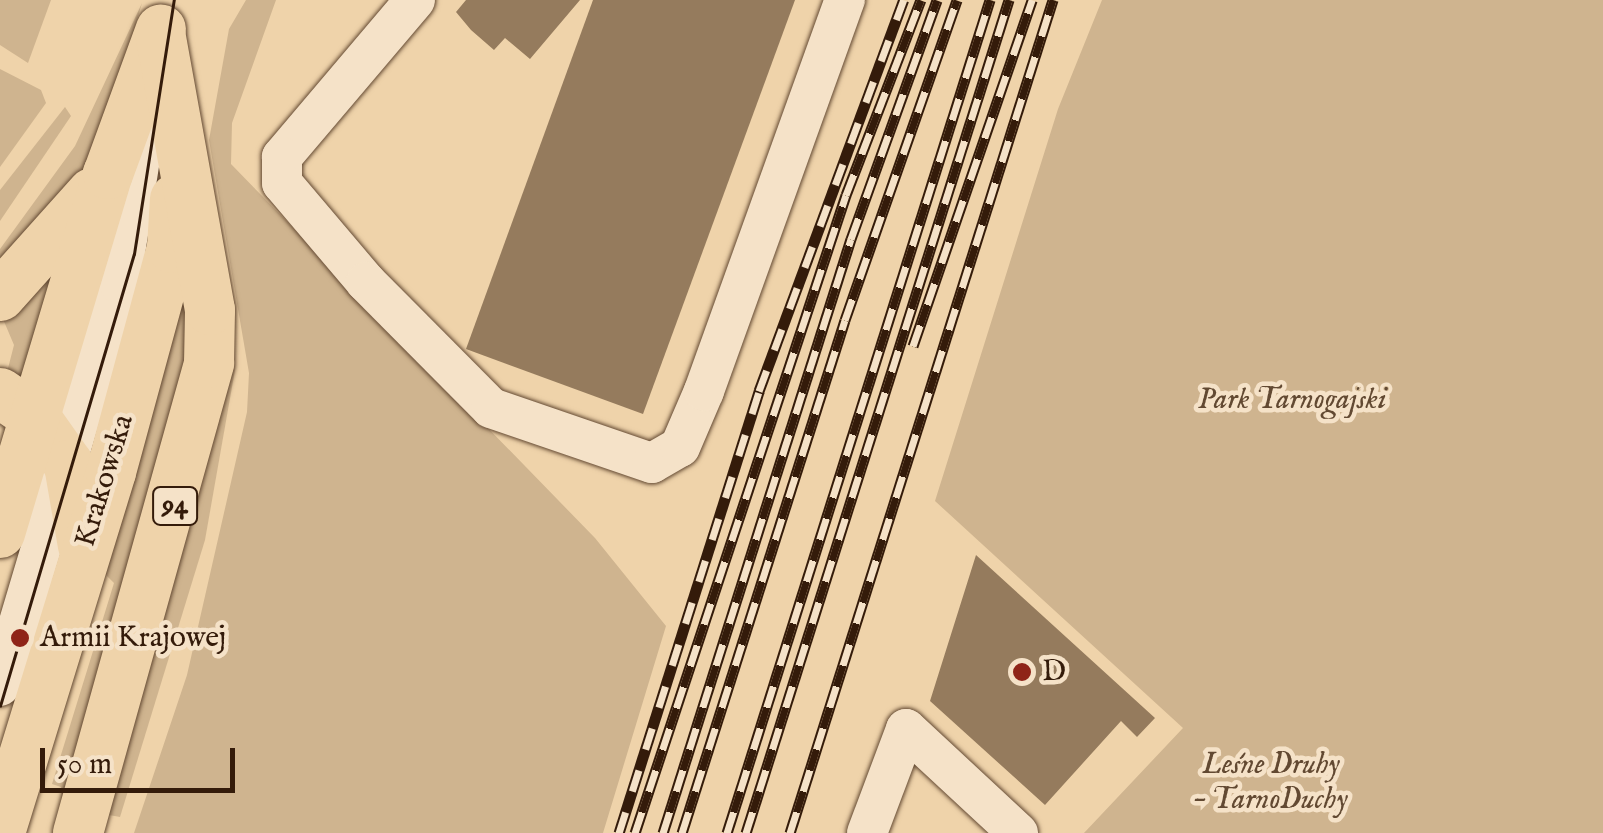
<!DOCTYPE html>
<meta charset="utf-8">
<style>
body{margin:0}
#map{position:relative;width:1603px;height:833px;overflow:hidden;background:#efd3aa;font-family:"IM FELL English",serif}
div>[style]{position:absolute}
.green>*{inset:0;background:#cfb48f}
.building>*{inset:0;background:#957b5d}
.roads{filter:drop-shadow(0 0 2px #634932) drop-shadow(0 0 2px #634932)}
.minor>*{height:40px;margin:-20px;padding:0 20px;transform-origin:20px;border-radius:20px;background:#f5e2c8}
.major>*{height:50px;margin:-25px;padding:0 25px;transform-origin:25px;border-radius:25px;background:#efd3aa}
.tram>*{height:2.5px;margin:-1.25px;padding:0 1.25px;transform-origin:1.25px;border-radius:1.25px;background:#341b0a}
.rail>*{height:11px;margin-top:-5.5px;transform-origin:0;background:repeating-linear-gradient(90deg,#f5e2c8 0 22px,#341b0a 0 44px);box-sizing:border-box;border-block:2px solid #341b0a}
.dots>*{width:28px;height:28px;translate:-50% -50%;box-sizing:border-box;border:5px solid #f5e2c8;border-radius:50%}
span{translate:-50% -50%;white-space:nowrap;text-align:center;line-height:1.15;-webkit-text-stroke:9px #f5e2c8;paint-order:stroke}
.shield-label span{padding:2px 8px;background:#f5e2c8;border:2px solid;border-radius:8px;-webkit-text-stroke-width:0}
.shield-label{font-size:28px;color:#341b0a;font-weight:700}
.park-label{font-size:30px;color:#624932;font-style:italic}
.street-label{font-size:30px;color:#341b0a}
.poi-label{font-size:30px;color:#341b0a}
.left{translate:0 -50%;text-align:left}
.scale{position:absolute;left:40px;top:748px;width:195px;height:45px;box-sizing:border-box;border:5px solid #341b0a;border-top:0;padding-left:12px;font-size:30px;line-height:35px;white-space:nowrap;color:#341b0a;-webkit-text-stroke:8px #f5e2c8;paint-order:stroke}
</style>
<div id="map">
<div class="green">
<i style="clip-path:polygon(0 0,51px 0,28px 63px,0 45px)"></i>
<i style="clip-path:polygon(246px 0,276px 0,232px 123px,231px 164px,595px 538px,666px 626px,603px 833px,134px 833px,187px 675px,247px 412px,249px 373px,209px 140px,229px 29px)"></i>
<i style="clip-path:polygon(1102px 0,1603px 0,1603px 833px,1084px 833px,1183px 728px,935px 501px,1058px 109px)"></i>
<i style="clip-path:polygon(142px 3px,111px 110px,77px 184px,0 278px,0 249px,75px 146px)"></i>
<i style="clip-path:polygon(0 69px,41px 90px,46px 103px,0 167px)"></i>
<i style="clip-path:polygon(65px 107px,71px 116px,0 221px,0 190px)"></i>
<i style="clip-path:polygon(67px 241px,28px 389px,5px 380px,14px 345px,0 312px)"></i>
<i style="clip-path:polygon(185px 255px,196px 338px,62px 808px,61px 787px,52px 784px,114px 583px,101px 570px)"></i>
<i style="clip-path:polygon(224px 310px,235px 370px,205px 540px,120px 817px,98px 813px)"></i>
</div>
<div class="building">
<i style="clip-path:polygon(466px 0,580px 0,530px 59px,505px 38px,494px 50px,471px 30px,456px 12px)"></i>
<i style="clip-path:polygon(593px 0,795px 0,643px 414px,466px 349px)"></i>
<i style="clip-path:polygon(976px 555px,1155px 718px,1137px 737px,1121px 721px,1045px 805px,930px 701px)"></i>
</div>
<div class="roads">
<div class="minor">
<i style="left:415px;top:0;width:206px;rotate:130.3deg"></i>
<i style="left:282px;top:157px;width:26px;rotate:90deg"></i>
<i style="left:282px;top:183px;width:130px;rotate:49.7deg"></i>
<i style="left:366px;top:282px;width:177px;rotate:45.2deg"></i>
<i style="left:491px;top:408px;width:170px;rotate:18.9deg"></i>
<i style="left:652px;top:463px;width:32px;rotate:-30deg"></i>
<i style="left:680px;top:447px;width:61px;rotate:-66.8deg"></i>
<i style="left:704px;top:391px;width:416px;rotate:-70.2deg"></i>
<i style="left:0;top:686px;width:420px;rotate:-73.4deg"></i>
<i style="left:120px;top:284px;width:195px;rotate:-80.9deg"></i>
<i style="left:867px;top:833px;width:111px;rotate:-69.4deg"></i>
<i style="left:906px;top:729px;width:153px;rotate:42.9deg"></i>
</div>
<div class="major">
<i style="left:0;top:296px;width:138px;rotate:-48.2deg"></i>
<i style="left:0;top:393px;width:42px;rotate:34.4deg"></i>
<i style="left:35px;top:417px;width:59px;rotate:54.7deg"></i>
<i style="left:69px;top:465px;width:82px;rotate:80.2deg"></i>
<i style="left:0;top:533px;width:375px;rotate:-73.3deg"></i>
<i style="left:108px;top:174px;width:154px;rotate:-69.9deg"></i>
<i style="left:0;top:833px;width:378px;rotate:-72.9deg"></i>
<i style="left:111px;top:472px;width:232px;rotate:-74.8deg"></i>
<i style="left:172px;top:248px;width:49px;rotate:-86.5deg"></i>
<i style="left:78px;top:833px;width:488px;rotate:-74.4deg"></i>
<i style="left:209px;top:363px;width:53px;rotate:-88.9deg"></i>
<i style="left:210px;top:310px;width:281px;rotate:-100.2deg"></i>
</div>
</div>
<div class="tram">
<i style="left:0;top:706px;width:471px;rotate:-73.5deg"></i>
<i style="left:134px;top:254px;width:257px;rotate:-81.1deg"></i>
</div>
<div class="rail">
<i style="left:913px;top:346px;width:366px;rotate:-71deg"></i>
<i style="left:619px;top:833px;width:464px;rotate:-72.4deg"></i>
<i style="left:759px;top:391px;width:417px;rotate:-69.7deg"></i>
<i style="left:635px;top:833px;width:672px;rotate:-71.7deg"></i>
<i style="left:846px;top:195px;width:209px;rotate:-69deg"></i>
<i style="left:663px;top:833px;width:623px;rotate:-72.44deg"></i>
<i style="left:851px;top:239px;width:254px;rotate:-70.2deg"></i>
<i style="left:682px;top:833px;width:538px;rotate:-72.37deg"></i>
<i style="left:845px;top:320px;width:339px;rotate:-70.7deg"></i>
<i style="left:727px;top:833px;width:874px;rotate:-72.48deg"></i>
<i style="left:746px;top:833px;width:874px;rotate:-72.48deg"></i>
<i style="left:790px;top:833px;width:874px;rotate:-72.48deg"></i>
</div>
<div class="dots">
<i style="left:20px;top:638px;background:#8f2418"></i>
<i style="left:1022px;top:672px;background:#8f2418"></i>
</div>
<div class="shield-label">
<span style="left:175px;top:506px">94</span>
</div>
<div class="park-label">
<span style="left:1292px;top:400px">Park Tarnogajski</span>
<span style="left:1271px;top:782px">Leśne Druhy<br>– TarnoDuchy</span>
</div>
<div class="street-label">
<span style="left:105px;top:481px;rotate:-73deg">Krakowska</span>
</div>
<div class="poi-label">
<span class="left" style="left:40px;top:638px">Armii Krajowej</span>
<span class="left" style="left:1042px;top:672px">D</span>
</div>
<div class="scale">50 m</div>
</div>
